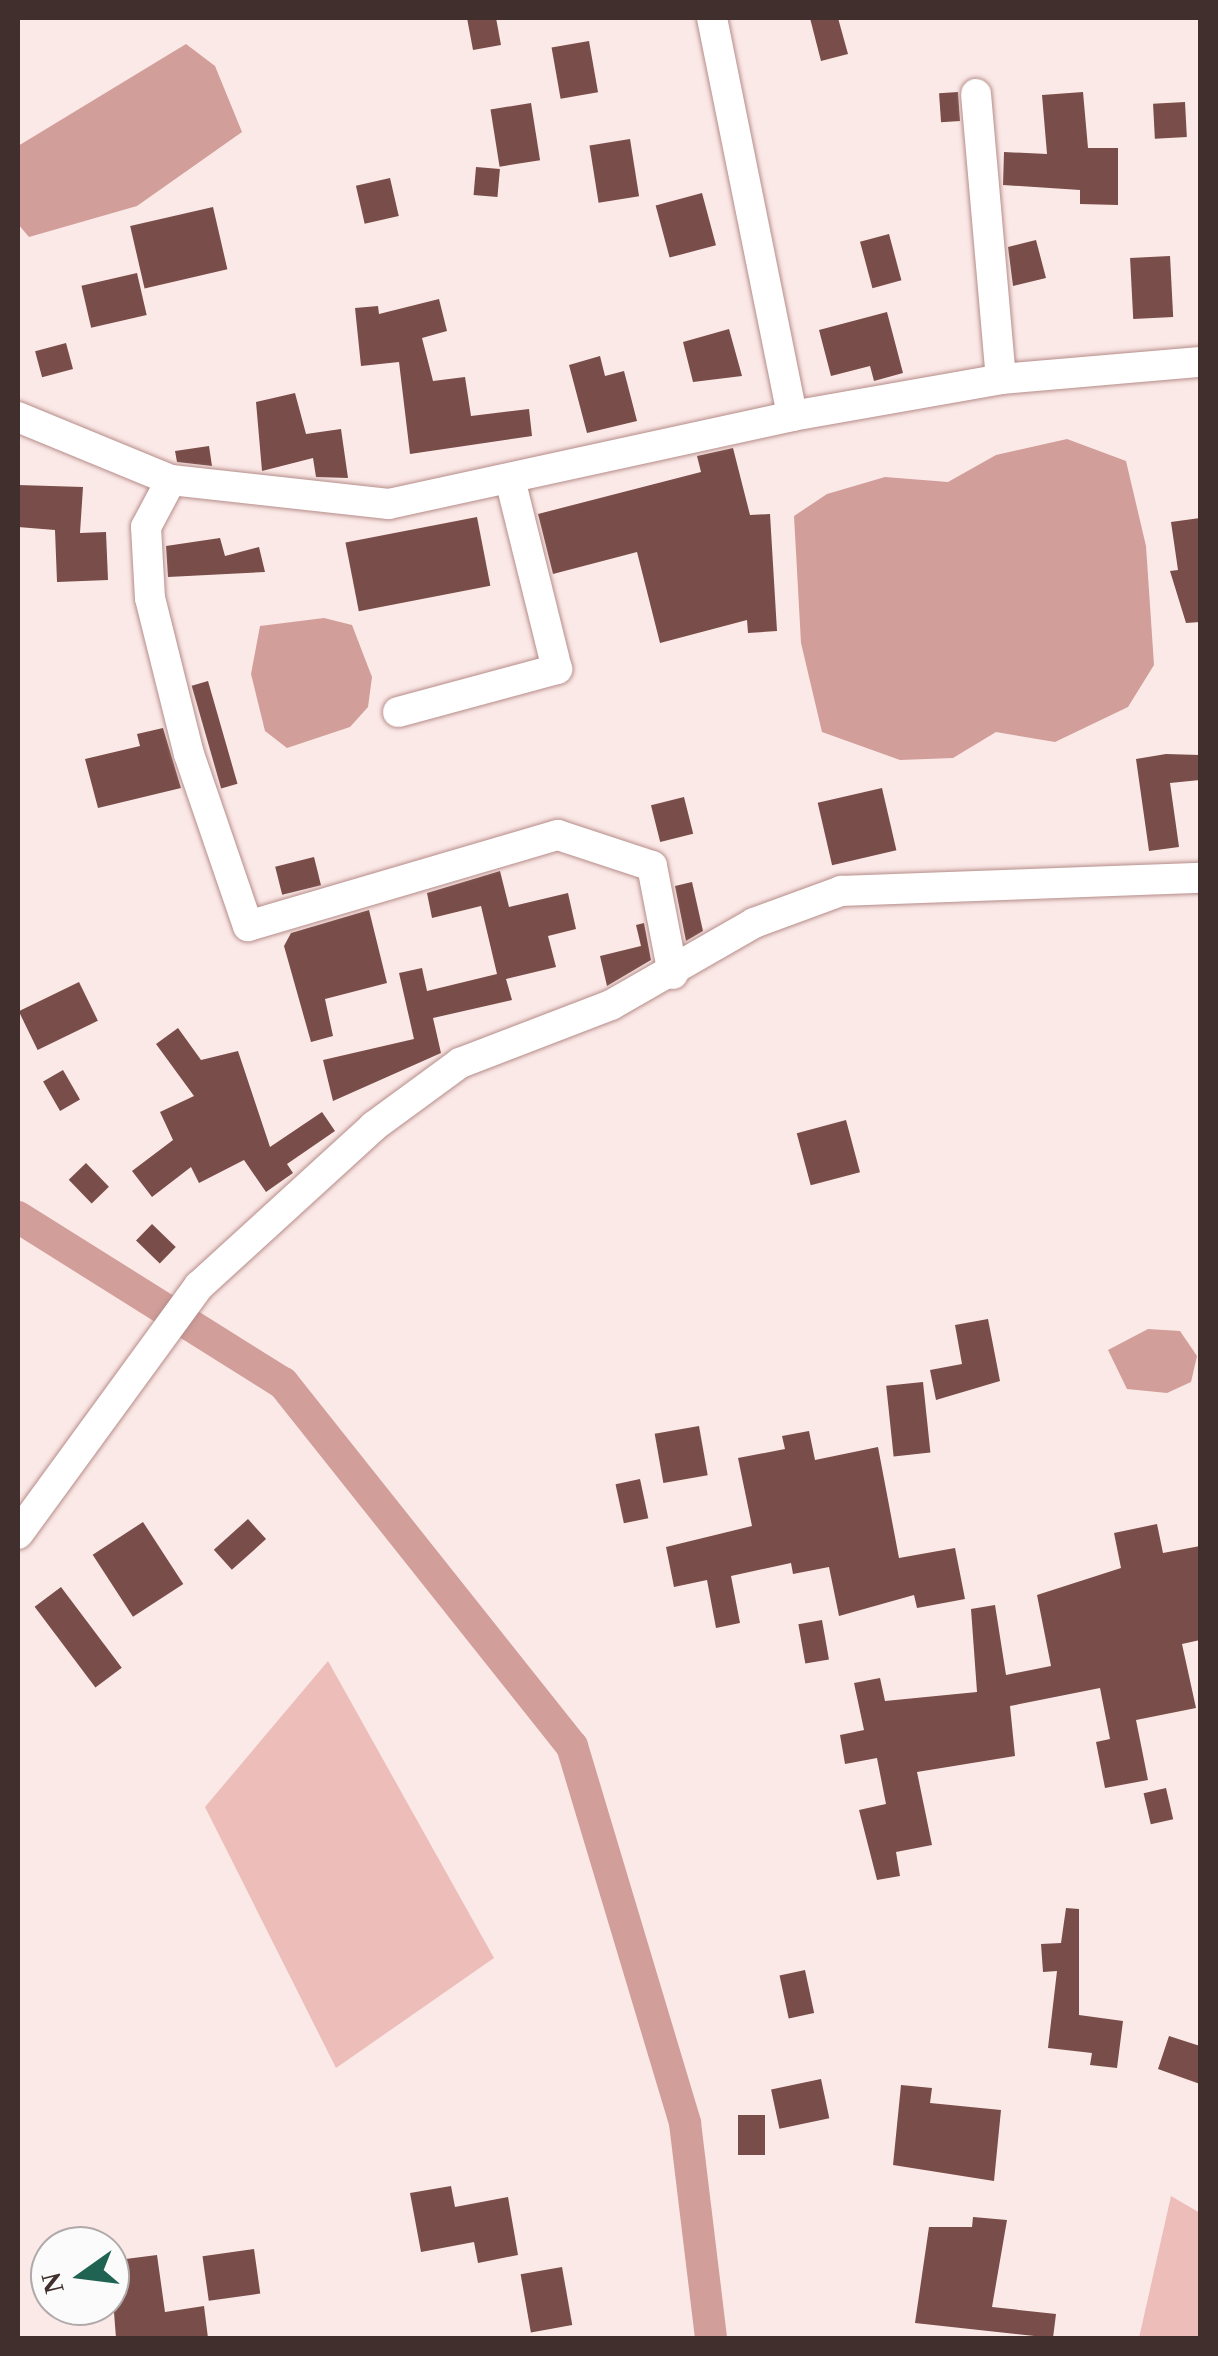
<!DOCTYPE html>
<style>
body{margin:0}
#map{position:relative;width:1218px;height:2356px;overflow:hidden;background:#fbe9e7;font-family:"Times New Roman",serif}
div>[style]{position:absolute}
.green>*{inset:0;background:#ecbdb9}
.water>*{inset:0;background:#d19e9a}
.canal>*{height:32px;margin:-16px;padding:0 16px;transform-origin:16px;border-radius:16px;background:#d19e9a}
.building>*{inset:0;background:#794d49;transform-origin:0 0}
.roads{filter:drop-shadow(0 0 2px #b58c89) drop-shadow(0 0 2px #b58c89)}
.minor>*{height:30px;margin:-15px;padding:0 15px;transform-origin:15px;border-radius:15px;background:#fff}
span{translate:-50% -50%;white-space:nowrap;text-align:center;line-height:1.15;-webkit-text-stroke:10px #fbfbfb;paint-order:stroke}
.frame{position:absolute;inset:0;border:20px solid #402f2d;pointer-events:none}
.north{position:absolute;left:30px;top:2226px;width:100px;height:100px;box-sizing:border-box;background:#fbfbfb;border:2px solid #b0a9a9;border-radius:50%;rotate:256deg;font-size:28px;font-weight:700;line-height:40px;text-align:center;color:#402f2d}
.north::after{content:'';display:block;margin:auto;width:35px;height:45px;background:#206353;clip-path:polygon(50% 0,100% 100%,50% 72%,0 100%)}
</style>
<div id="map">
<div class="green">
<i style="clip-path:polygon(328px 1661px,494px 1958px,336px 2068px,205px 1807px)"></i>
<i style="clip-path:polygon(1171px 2196px,1200px 2213px,1200px 2338px,1139px 2338px)"></i>
</div>
<div class="water">
<i style="clip-path:polygon(186px 44px,215px 66px,242px 132px,137px 206px,29px 237px,18px 224px,18px 146px)"></i>
<i style="clip-path:polygon(1067px 439px,1126px 461px,1146px 546px,1154px 665px,1128px 707px,1055px 742px,996px 732px,953px 758px,900px 760px,822px 732px,801px 643px,794px 516px,827px 494px,885px 477px,948px 482px,996px 455px)"></i>
<i style="clip-path:polygon(324px 618px,352px 625px,372px 677px,368px 707px,350px 727px,287px 748px,265px 731px,251px 674px,260px 626px)"></i>
<i style="clip-path:polygon(1148px 1329px,1180px 1331px,1197px 1356px,1191px 1382px,1167px 1393px,1127px 1389px,1108px 1350px)"></i>
</div>
<div class="canal">
<i style="left:18px;top:1217px;width:313px;rotate:32.1deg"></i>
<i style="left:283px;top:1383px;width:464px;rotate:51.5deg"></i>
<i style="left:572px;top:1746px;width:394px;rotate:73.3deg"></i>
<i style="left:685px;top:2123px;width:217px;rotate:83.1deg"></i>
</div>
<div class="building">
<i style="clip-path:polygon(467px 18px,496px 18px,501px 45px,473px 50px)"></i>
<i style="clip-path:polygon(810px 18px,838px 18px,848px 54px,821px 61px)"></i>
<i style="left:589px;top:41px;width:52px;height:38px;rotate:80deg"></i>
<i style="left:958px;top:92px;width:29px;height:19px;rotate:86deg"></i>
<i style="clip-path:polygon(1083px 92px,1088px 148px,1118px 148px,1118px 205px,1080px 204px,1080px 190px,1003px 185px,1004px 152px,1047px 154px,1042px 95px)"></i>
<i style="left:1185px;top:102px;width:35px;height:32px;rotate:87deg"></i>
<i style="left:531px;top:103px;width:58px;height:41px;rotate:81deg"></i>
<i style="left:630px;top:139px;width:58px;height:41px;rotate:81deg"></i>
<i style="left:476px;top:167px;width:24px;height:28px;rotate:5deg"></i>
<i style="left:390px;top:178px;width:39px;height:35px;rotate:77deg"></i>
<i style="left:702px;top:193px;width:54px;height:48px;rotate:75deg"></i>
<i style="left:213px;top:207px;width:64px;height:85px;rotate:77deg"></i>
<i style="left:889px;top:234px;width:48px;height:30px;rotate:75deg"></i>
<i style="clip-path:polygon(1036px 240px,1046px 278px,1013px 286px,1008px 247px)"></i>
<i style="left:1170px;top:256px;width:61px;height:40px;rotate:87deg"></i>
<i style="left:137px;top:273px;width:43px;height:57px;rotate:77deg"></i>
<i style="clip-path:polygon(439px 299px,447px 331px,422px 338px,433px 381px,465px 377px,471px 416px,529px 409px,532px 436px,410px 454px,399px 362px,361px 366px,355px 308px,378px 306px,379px 314px)"></i>
<i style="clip-path:polygon(887px 312px,903px 373px,874px 381px,870px 366px,831px 376px,819px 330px)"></i>
<i style="clip-path:polygon(729px 329px,742px 376px,693px 382px,683px 342px)"></i>
<i style="left:66px;top:343px;width:27px;height:32px;rotate:75deg"></i>
<i style="clip-path:polygon(600px 356px,605px 376px,624px 371px,637px 421px,587px 433px,569px 365px)"></i>
<i style="clip-path:polygon(295px 393px,306px 434px,341px 429px,348px 478px,316px 477px,313px 458px,262px 471px,256px 402px)"></i>
<i style="clip-path:polygon(209px 446px,212px 466px,177px 462px,175px 451px)"></i>
<i style="clip-path:polygon(733px 448px,750px 515px,770px 514px,777px 631px,748px 633px,747px 620px,660px 643px,637px 552px,553px 574px,538px 514px,701px 472px,697px 456px)"></i>
<i style="clip-path:polygon(18px 485px,83px 487px,80px 533px,106px 532px,108px 580px,57px 582px,55px 530px,18px 527px)"></i>
<i style="left:477px;top:517px;width:70px;height:134px;rotate:79deg"></i>
<i style="clip-path:polygon(1200px 518px,1200px 622px,1186px 623px,1170px 571px,1178px 570px,1171px 522px)"></i>
<i style="clip-path:polygon(220px 538px,225px 556px,259px 547px,265px 572px,168px 577px,166px 546px)"></i>
<i style="left:208px;top:681px;width:107px;height:17px;rotate:74deg"></i>
<i style="clip-path:polygon(163px 728px,181px 788px,98px 808px,85px 759px,140px 746px,137px 734px)"></i>
<i style="clip-path:polygon(1166px 754px,1200px 755px,1200px 780px,1170px 783px,1179px 847px,1149px 851px,1136px 759px)"></i>
<i style="left:882px;top:788px;width:64px;height:66px;rotate:77deg"></i>
<i style="left:684px;top:797px;width:38px;height:34px;rotate:76deg"></i>
<i style="left:314px;top:857px;width:29px;height:40px;rotate:76deg"></i>
<i style="clip-path:polygon(500px 871px,509px 907px,568px 893px,576px 929px,548px 936px,556px 967px,506px 979px,512px 1000px,433px 1018px,441px 1053px,333px 1101px,323px 1060px,414px 1039px,399px 973px,422px 968px,427px 991px,497px 974px,481px 906px,432px 918px,427px 893px)"></i>
<i style="clip-path:polygon(692px 882px,703px 931px,686px 941px,675px 886px)"></i>
<i style="clip-path:polygon(369px 910px,387px 983px,325px 999px,333px 1036px,311px 1042px,284px 946px,291px 933px)"></i>
<i style="clip-path:polygon(644px 923px,651px 960px,607px 986px,600px 956px,641px 946px,636px 925px)"></i>
<i style="left:79px;top:982px;width:43px;height:67px;rotate:64deg"></i>
<i style="clip-path:polygon(178px 1028px,201px 1060px,238px 1051px,270px 1147px,322px 1112px,335px 1131px,287px 1164px,293px 1173px,266px 1192px,244px 1160px,199px 1183px,191px 1167px,152px 1197px,132px 1171px,173px 1140px,160px 1112px,194px 1096px,156px 1044px)"></i>
<i style="left:63px;top:1070px;width:34px;height:23px;rotate:60deg"></i>
<i style="left:846px;top:1120px;width:54px;height:51px;rotate:75deg"></i>
<i style="left:86px;top:1163px;width:33px;height:24px;rotate:46deg"></i>
<i style="left:152px;top:1224px;width:33px;height:23px;rotate:44deg"></i>
<i style="clip-path:polygon(988px 1319px,1000px 1381px,936px 1400px,930px 1370px,962px 1364px,955px 1325px)"></i>
<i style="left:923px;top:1382px;width:71px;height:37px;rotate:84deg"></i>
<i style="left:699px;top:1426px;width:50px;height:45px;rotate:80deg"></i>
<i style="clip-path:polygon(809px 1431px,815px 1460px,878px 1447px,899px 1558px,955px 1548px,965px 1599px,917px 1608px,914px 1595px,839px 1616px,829px 1567px,793px 1574px,791px 1563px,731px 1576px,740px 1623px,716px 1628px,707px 1580px,674px 1587px,666px 1547px,752px 1526px,738px 1458px,785px 1449px,782px 1436px)"></i>
<i style="left:640px;top:1479px;width:40px;height:25px;rotate:78deg"></i>
<i style="left:248px;top:1519px;width:27px;height:46px;rotate:48deg"></i>
<i style="left:143px;top:1522px;width:74px;height:60px;rotate:57deg"></i>
<i style="clip-path:polygon(1157px 1524px,1163px 1553px,1200px 1546px,1200px 1640px,1182px 1644px,1196px 1708px,1136px 1720px,1148px 1780px,1105px 1788px,1096px 1742px,1110px 1739px,1100px 1688px,1010px 1706px,1015px 1756px,917px 1772px,932px 1845px,896px 1852px,900px 1876px,877px 1880px,859px 1810px,886px 1804px,877px 1758px,845px 1764px,840px 1735px,864px 1730px,854px 1683px,880px 1678px,885px 1701px,977px 1692px,971px 1609px,995px 1605px,1006px 1675px,1051px 1666px,1037px 1595px,1121px 1568px,1114px 1533px)"></i>
<i style="left:61px;top:1587px;width:101px;height:33px;rotate:53deg"></i>
<i style="left:822px;top:1620px;width:40px;height:24px;rotate:80deg"></i>
<i style="left:1166px;top:1788px;width:32px;height:23px;rotate:77deg"></i>
<i style="clip-path:polygon(1066px 1908px,1079px 1909px,1079px 2015px,1123px 2021px,1117px 2068px,1090px 2065px,1092px 2053px,1048px 2048px,1057px 1971px,1043px 1972px,1041px 1944px,1061px 1943px)"></i>
<i style="left:805px;top:1970px;width:44px;height:26px;rotate:78deg"></i>
<i style="clip-path:polygon(1169px 2036px,1200px 2046px,1200px 2084px,1158px 2069px)"></i>
<i style="left:821px;top:2079px;width:40px;height:51px;rotate:78deg"></i>
<i style="clip-path:polygon(901px 2085px,932px 2088px,930px 2103px,1001px 2110px,994px 2181px,893px 2165px)"></i>
<i style="left:738px;top:2115px;width:27px;height:40px"></i>
<i style="clip-path:polygon(451px 2186px,455px 2207px,508px 2197px,518px 2255px,478px 2263px,474px 2242px,421px 2252px,410px 2193px)"></i>
<i style="clip-path:polygon(973px 2217px,1007px 2220px,992px 2307px,1056px 2314px,1053px 2338px,915px 2323px,929px 2227px,972px 2227px)"></i>
<i style="left:254px;top:2249px;width:45px;height:52px;rotate:82deg"></i>
<i style="clip-path:polygon(157px 2255px,165px 2312px,204px 2306px,208px 2338px,116px 2338px,110px 2261px)"></i>
<i style="left:562px;top:2267px;width:59px;height:42px;rotate:80deg"></i>
</div>
<div class="roads">
<div class="minor">
<i style="left:712px;top:18px;width:406px;rotate:78.6deg"></i>
<i style="left:976px;top:94px;width:286px;rotate:85deg"></i>
<i style="left:18px;top:417px;width:165px;rotate:22.4deg"></i>
<i style="left:171px;top:480px;width:219px;rotate:6.3deg"></i>
<i style="left:389px;top:504px;width:412px;rotate:-12.3deg"></i>
<i style="left:792px;top:416px;width:212px;rotate:-10deg"></i>
<i style="left:1001px;top:379px;width:200px;rotate:-4.9deg"></i>
<i style="left:171px;top:480px;width:53px;rotate:118deg"></i>
<i style="left:146px;top:527px;width:71px;rotate:86.8deg"></i>
<i style="left:150px;top:598px;width:161px;rotate:76deg"></i>
<i style="left:189px;top:754px;width:182px;rotate:71.1deg"></i>
<i style="left:248px;top:926px;width:323px;rotate:-16.4deg"></i>
<i style="left:558px;top:835px;width:99px;rotate:18.3deg"></i>
<i style="left:652px;top:866px;width:110px;rotate:79deg"></i>
<i style="left:398px;top:712px;width:165px;rotate:-15.1deg"></i>
<i style="left:557px;top:669px;width:196px;rotate:-103.9deg"></i>
<i style="left:18px;top:1534px;width:307px;rotate:-53.9deg"></i>
<i style="left:199px;top:1286px;width:237px;rotate:-42.4deg"></i>
<i style="left:374px;top:1126px;width:107px;rotate:-36.2deg"></i>
<i style="left:460px;top:1063px;width:162px;rotate:-21deg"></i>
<i style="left:611px;top:1005px;width:165px;rotate:-29.8deg"></i>
<i style="left:754px;top:923px;width:93px;rotate:-20.2deg"></i>
<i style="left:841px;top:891px;width:359px;rotate:-2.1deg"></i>
</div>
</div>
<div class="frame"></div>
<div class="north">N</div>
</div>
